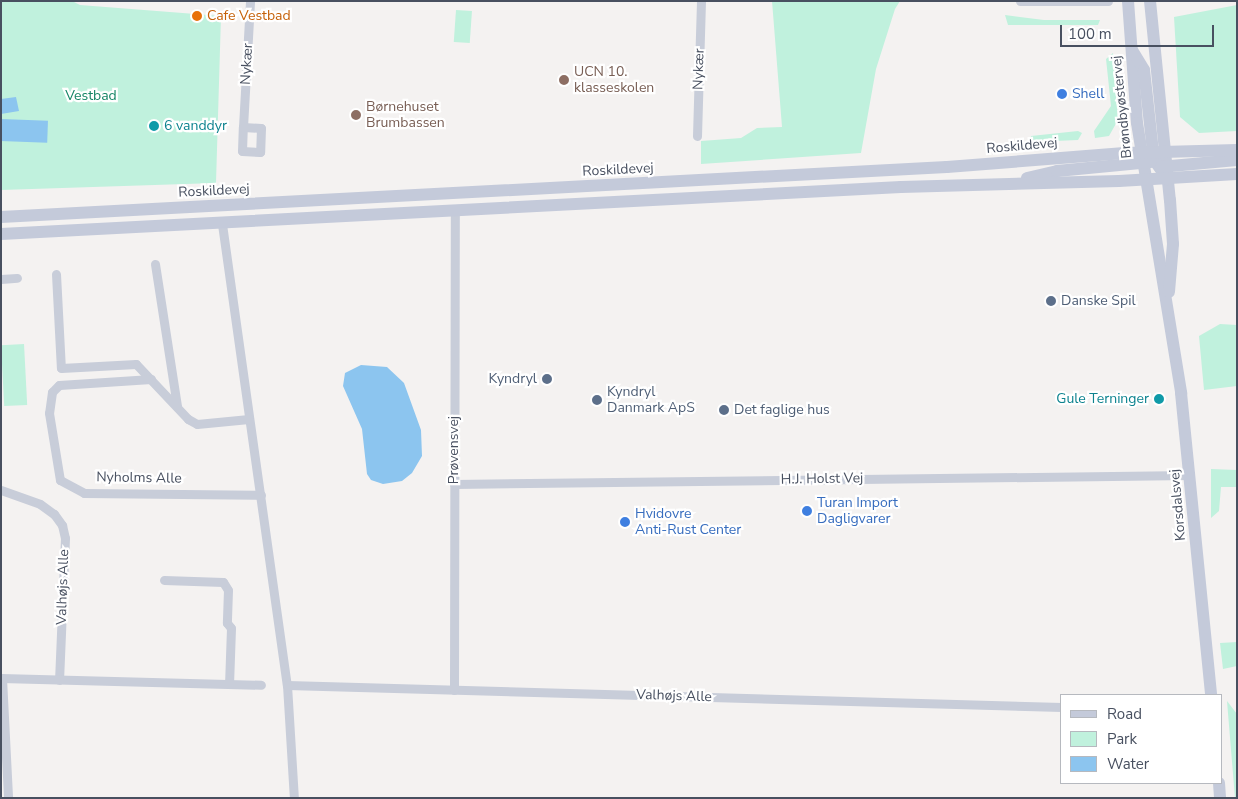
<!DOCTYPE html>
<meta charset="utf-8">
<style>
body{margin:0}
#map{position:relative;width:1238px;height:799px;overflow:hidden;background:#f4f2f1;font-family:"Nunito Sans",sans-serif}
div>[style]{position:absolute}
.green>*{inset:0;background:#c0f1dd;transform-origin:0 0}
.water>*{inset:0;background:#8cc5ef;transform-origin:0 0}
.street>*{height:9px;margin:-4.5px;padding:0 4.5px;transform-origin:4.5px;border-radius:4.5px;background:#c8cdd9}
.secondary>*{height:12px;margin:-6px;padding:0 6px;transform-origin:6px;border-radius:6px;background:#c4cada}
.dots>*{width:14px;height:14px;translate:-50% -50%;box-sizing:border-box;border:2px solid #fff;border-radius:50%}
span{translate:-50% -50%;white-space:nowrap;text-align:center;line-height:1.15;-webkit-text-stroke:4.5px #fff;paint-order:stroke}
.food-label{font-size:14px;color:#c56008}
.left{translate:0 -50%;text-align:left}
.street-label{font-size:14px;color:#485060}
.education-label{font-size:14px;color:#785e54}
.shop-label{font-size:14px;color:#366cbe}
.park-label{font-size:14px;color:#158565}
.culture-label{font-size:14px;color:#0d838f}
.right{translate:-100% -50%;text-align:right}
.service-label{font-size:14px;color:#4e5e75}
.frame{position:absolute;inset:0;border:2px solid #485060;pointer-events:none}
.legend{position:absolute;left:1060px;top:694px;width:162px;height:90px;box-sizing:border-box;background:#fff;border:1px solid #b6b9bf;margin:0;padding:6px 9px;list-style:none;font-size:15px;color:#485060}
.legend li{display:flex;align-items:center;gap:10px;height:25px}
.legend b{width:25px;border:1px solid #b6b9bf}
.scale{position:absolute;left:1060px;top:25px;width:154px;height:22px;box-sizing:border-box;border:2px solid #485060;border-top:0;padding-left:6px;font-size:15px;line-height:18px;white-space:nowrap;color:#485060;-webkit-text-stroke:4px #fff;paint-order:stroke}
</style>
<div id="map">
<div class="green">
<i style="clip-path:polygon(1px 1px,72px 1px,80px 5px,221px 16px,216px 183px,1px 190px)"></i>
<i style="clip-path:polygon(772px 1px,900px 1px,895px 9px,876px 69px,861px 153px,701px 164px,701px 141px,741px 138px,757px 128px,782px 127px)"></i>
<i style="clip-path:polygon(1237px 5px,1237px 131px,1199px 133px,1180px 117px,1174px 17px)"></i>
<i style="left:456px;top:10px;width:16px;height:32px;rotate:4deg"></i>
<i style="clip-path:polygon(1005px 15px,1044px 20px,1100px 20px,1098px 25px,1008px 25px)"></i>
<i style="clip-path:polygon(1113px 53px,1118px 120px,1109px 136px,1095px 138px,1094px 131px,1111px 106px,1106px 59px)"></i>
<i style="clip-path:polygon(1078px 131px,1082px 133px,1078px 140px,1032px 142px,1031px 136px)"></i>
<i style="clip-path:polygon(1220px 324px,1237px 325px,1237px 386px,1204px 390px,1199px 336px)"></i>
<i style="left:24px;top:344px;width:61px;height:23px;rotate:87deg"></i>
<i style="clip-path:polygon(1211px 469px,1237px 470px,1237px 487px,1221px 487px,1219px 511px,1211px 518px)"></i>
<i style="clip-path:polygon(1237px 642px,1237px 666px,1223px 669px,1220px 643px)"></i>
<i style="clip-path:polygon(1227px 701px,1237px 714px,1237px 798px,1235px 798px)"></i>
</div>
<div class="water">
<i style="clip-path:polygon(16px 97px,19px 111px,1px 114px,1px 99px)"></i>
<i style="left:1px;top:119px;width:47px;height:22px;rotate:2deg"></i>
<i style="clip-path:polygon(361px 365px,387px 367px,404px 383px,421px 430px,422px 456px,412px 473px,402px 481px,383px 484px,371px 480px,367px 474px,362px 429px,343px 386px,345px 373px)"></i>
</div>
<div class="street">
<i style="left:1020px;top:1px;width:88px"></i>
<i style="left:243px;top:127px;width:18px;rotate:3deg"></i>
<i style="left:261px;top:128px;width:24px;rotate:92deg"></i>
<i style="left:260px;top:152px;width:18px;rotate:-177deg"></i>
<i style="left:242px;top:151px;width:24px;rotate:-88deg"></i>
<i style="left:243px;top:127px;width:126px;rotate:-86.8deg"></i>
<i style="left:697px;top:136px;width:135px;rotate:-88.3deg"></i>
<i style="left:222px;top:224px;width:466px;rotate:82deg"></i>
<i style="left:287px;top:685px;width:113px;rotate:86.5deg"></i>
<i style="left:155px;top:264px;width:144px;rotate:81.2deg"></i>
<i style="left:56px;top:274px;width:94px;rotate:87deg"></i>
<i style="left:61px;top:368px;width:75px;rotate:-3.1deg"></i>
<i style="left:136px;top:364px;width:76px;rotate:46.6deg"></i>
<i style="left:188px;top:419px;width:10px;rotate:29deg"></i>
<i style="left:197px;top:424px;width:52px;rotate:-5.5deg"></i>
<i style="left:1px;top:279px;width:16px;rotate:-4deg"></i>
<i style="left:151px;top:379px;width:92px;rotate:176.3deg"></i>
<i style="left:59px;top:385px;width:10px;rotate:135deg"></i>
<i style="left:52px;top:392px;width:21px;rotate:98deg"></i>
<i style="left:49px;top:413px;width:68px;rotate:80.7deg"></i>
<i style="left:60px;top:480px;width:27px;rotate:28deg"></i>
<i style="left:84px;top:493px;width:177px;rotate:0.6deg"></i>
<i style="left:454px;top:484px;width:736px;rotate:-0.7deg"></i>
<i style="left:1px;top:490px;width:41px;rotate:19.7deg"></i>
<i style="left:40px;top:504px;width:17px;rotate:36deg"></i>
<i style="left:54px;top:514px;width:14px;rotate:54deg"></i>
<i style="left:62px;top:525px;width:13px;rotate:77deg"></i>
<i style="left:65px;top:538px;width:142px;rotate:92.4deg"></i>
<i style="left:164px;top:580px;width:59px;rotate:1.9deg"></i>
<i style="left:223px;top:582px;width:9px;rotate:58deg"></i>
<i style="left:228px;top:590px;width:33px;rotate:92deg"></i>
<i style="left:227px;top:623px;width:6px;rotate:51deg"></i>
<i style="left:231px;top:628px;width:56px;rotate:92deg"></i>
<i style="left:1px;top:678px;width:260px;rotate:1.5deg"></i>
<i style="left:2px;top:678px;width:120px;rotate:87.1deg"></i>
<i style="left:287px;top:685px;width:775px;rotate:1.63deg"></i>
<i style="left:454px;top:690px;width:479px;rotate:-89.9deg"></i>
</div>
<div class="secondary">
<i style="left:1128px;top:1px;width:122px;rotate:85.8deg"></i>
<i style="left:1137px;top:123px;width:274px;rotate:80.7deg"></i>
<i style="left:1181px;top:393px;width:303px;rotate:84.3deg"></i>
<i style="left:1150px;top:1px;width:200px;rotate:84.3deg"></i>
<i style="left:1170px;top:200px;width:44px;rotate:86.1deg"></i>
<i style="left:1173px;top:244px;width:48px;rotate:94.8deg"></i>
<i style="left:1132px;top:50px;width:23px;rotate:59deg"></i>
<i style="left:1144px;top:70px;width:91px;rotate:83.7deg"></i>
<i style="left:1154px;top:160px;width:24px;rotate:54deg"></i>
<i style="left:1160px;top:167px;width:77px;rotate:-5.2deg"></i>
<i style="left:1027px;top:178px;width:31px;rotate:-13deg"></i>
<i style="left:1057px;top:171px;width:94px;rotate:-5.5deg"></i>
<i style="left:1px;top:217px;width:947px;rotate:-3.03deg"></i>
<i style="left:947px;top:167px;width:178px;rotate:-4.5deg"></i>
<i style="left:1124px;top:153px;width:113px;rotate:-1.5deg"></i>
<i style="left:1px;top:234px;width:901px;rotate:-2.99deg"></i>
<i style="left:901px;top:187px;width:218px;rotate:-1.6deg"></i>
<i style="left:1119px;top:181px;width:118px;rotate:-3.4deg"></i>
<i style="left:1219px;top:783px;width:15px;rotate:86deg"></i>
</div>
<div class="dots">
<i style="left:197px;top:16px;background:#e8710a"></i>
<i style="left:564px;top:80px;background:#8d6e63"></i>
<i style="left:1062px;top:94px;background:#3f7fe0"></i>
<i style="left:356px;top:115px;background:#8d6e63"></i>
<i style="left:154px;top:126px;background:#0f9aa8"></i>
<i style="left:1051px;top:301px;background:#5c6f8a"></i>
<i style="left:547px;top:379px;background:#5c6f8a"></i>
<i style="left:1159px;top:399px;background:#0f9aa8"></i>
<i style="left:597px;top:400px;background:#5c6f8a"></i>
<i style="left:724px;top:410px;background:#5c6f8a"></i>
<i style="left:807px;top:511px;background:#3f7fe0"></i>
<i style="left:625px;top:522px;background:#3f7fe0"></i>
</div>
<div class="food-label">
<span class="left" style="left:207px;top:16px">Cafe Vestbad</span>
</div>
<div class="street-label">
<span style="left:247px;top:64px;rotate:-87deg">Nykær</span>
<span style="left:699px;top:69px;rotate:-88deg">Nykær</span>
<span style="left:1122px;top:107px;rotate:-96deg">Brøndbyøstervej</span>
<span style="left:1022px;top:146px;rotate:-5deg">Roskildevej</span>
<span style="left:618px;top:170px;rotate:-3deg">Roskildevej</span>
<span style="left:214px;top:191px;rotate:-3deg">Roskildevej</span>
<span style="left:454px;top:450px;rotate:-90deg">Prøvensvej</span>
<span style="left:139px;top:478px;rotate:1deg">Nyholms Alle</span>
<span style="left:822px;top:479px;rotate:-1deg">H.J. Holst Vej</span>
<span style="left:1178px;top:505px;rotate:-95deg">Korsdalsvej</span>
<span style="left:63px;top:587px;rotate:-88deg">Valhøjs Alle</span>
<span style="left:674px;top:696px;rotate:2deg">Valhøjs Alle</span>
</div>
<div class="education-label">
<span class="left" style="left:574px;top:80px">UCN 10.<br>klasseskolen</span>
<span class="left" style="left:366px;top:115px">Børnehuset<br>Brumbassen</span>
</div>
<div class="shop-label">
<span class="left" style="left:1072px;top:94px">Shell</span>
<span class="left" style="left:817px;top:511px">Turan Import<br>Dagligvarer</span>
<span class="left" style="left:635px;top:522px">Hvidovre<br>Anti-Rust Center</span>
</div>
<div class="park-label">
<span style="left:91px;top:96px">Vestbad</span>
</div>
<div class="culture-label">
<span class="left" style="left:164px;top:126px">6 vanddyr</span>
<span class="right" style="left:1149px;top:399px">Gule Terninger</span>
</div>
<div class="service-label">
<span class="left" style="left:1061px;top:301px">Danske Spil</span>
<span class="right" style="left:537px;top:379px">Kyndryl</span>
<span class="left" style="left:607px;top:400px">Kyndryl<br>Danmark ApS</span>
<span class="left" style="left:734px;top:410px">Det faglige hus</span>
</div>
<div class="frame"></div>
<ul class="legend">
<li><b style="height:6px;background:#c4cada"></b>Road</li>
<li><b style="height:14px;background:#c0f1dd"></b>Park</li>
<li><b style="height:14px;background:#8cc5ef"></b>Water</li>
</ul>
<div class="scale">100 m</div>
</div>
